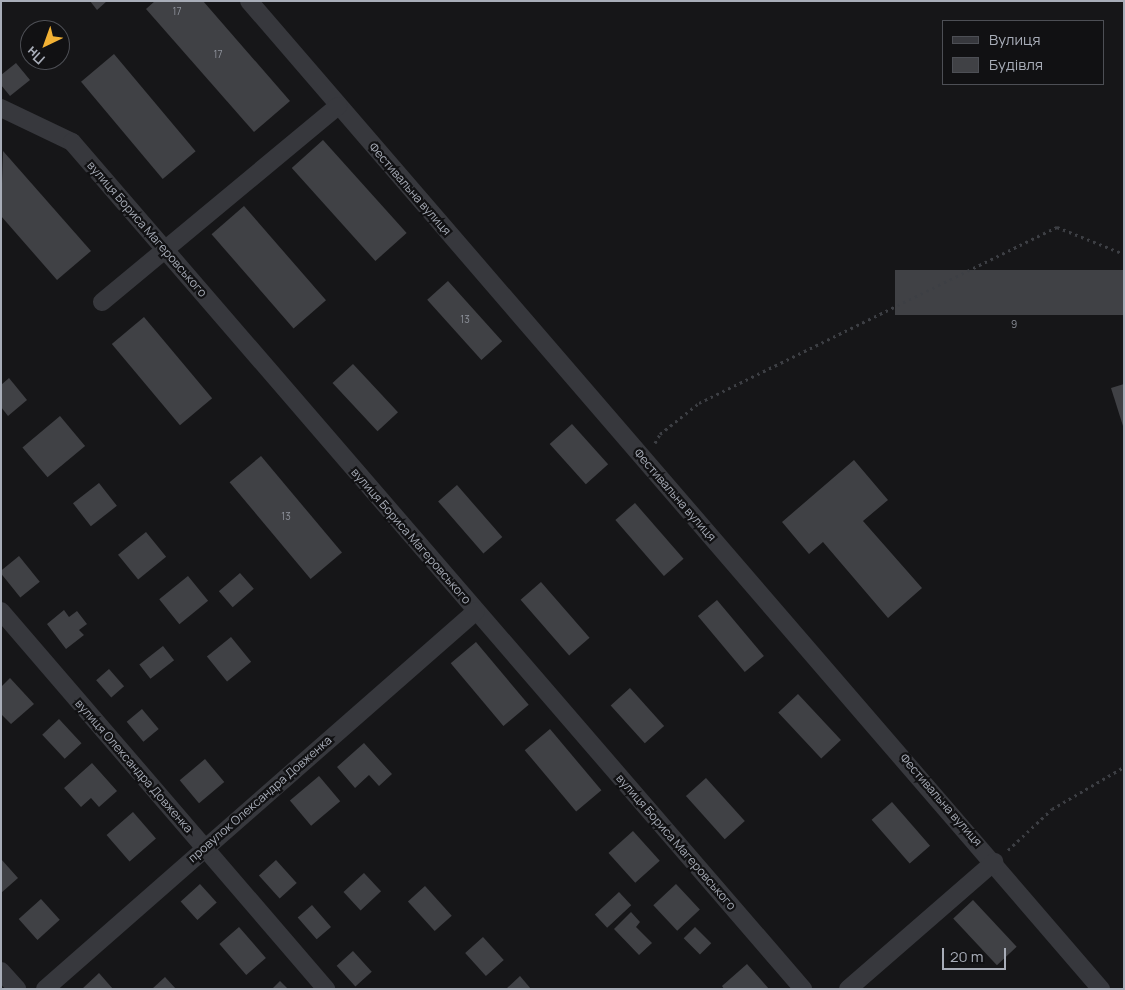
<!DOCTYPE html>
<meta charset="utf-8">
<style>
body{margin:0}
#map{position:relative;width:1125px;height:990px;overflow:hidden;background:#161618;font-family:Manrope,sans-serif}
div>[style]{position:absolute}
.building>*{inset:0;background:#404145;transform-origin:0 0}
.path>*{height:3px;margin-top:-1.5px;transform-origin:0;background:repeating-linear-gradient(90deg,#3d3f44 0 2.5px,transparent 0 6.5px)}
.minor>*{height:18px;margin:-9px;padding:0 9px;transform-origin:9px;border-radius:9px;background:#37383d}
span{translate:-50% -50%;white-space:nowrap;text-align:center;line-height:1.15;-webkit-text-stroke:4.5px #111113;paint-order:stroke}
.number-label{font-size:10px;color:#8e929b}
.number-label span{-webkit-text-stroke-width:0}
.street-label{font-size:12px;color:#a8adb8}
.frame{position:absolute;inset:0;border:2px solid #a8adb8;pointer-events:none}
.legend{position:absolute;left:942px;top:20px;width:162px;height:65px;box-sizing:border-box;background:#111113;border:1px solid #4d4f55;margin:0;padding:6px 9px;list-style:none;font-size:15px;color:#a8adb8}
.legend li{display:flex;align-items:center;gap:10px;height:25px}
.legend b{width:25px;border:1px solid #4d4f55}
.north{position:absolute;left:20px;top:20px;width:50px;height:50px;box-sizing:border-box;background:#111113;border:1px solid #4d4f55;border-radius:50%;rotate:222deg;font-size:14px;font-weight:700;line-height:20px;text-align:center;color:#a8adb8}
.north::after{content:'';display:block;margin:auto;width:18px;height:22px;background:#f2b134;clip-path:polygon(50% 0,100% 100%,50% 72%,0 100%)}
.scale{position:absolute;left:942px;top:948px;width:64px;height:22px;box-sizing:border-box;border:2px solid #a8adb8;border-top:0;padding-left:6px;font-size:15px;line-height:18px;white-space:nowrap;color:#a8adb8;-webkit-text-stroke:4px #111113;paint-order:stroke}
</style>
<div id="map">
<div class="building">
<i style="clip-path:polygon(90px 1px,107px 1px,97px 10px)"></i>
<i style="clip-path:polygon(155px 1px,203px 1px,290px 101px,254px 132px,146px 9px)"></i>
<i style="left:114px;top:54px;width:127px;height:43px;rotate:50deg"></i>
<i style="clip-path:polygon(16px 63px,30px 80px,10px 96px,1px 85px,1px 75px)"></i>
<i style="left:323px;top:140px;width:125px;height:42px;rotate:48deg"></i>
<i style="clip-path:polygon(3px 151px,91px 251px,57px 280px,1px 216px)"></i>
<i style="left:244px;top:206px;width:125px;height:43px;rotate:49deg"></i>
<i style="left:1124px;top:270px;width:45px;height:229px;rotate:90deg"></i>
<i style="left:448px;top:281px;width:81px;height:28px;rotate:48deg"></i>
<i style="left:144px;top:317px;width:106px;height:42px;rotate:50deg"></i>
<i style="left:353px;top:364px;width:66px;height:28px;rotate:47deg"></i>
<i style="clip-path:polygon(9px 378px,27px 400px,8px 416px,1px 407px,1px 385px)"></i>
<i style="clip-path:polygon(1124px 384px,1124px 426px,1123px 426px,1111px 388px)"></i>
<i style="left:60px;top:416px;width:39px;height:49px;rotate:50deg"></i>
<i style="left:572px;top:424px;width:54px;height:30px;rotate:48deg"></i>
<i style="left:261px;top:456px;width:126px;height:41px;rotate:50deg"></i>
<i style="clip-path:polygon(854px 460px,888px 500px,863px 521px,922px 588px,888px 618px,823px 542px,809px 554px,782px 522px)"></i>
<i style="left:99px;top:483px;width:29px;height:33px;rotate:52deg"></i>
<i style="left:457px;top:485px;width:69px;height:25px;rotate:49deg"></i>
<i style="left:635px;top:503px;width:74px;height:26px;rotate:49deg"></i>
<i style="left:146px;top:532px;width:32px;height:36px;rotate:51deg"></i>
<i style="left:19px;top:556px;width:33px;height:25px;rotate:51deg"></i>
<i style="left:240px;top:573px;width:21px;height:28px;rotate:49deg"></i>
<i style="left:188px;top:576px;width:32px;height:37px;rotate:51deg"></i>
<i style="left:541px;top:582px;width:74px;height:27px;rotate:49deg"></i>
<i style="left:717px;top:600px;width:73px;height:25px;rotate:50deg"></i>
<i style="clip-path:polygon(64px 610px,69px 617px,77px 611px,87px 624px,79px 630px,84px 635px,66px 649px,47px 624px)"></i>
<i style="left:231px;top:637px;width:32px;height:31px;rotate:51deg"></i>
<i style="left:476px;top:642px;width:82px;height:33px;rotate:50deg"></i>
<i style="left:163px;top:646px;width:18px;height:30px;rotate:52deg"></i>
<i style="left:109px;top:669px;width:23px;height:17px;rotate:49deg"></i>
<i style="clip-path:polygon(10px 678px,34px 704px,11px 724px,1px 714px,1px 687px)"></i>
<i style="left:630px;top:688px;width:51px;height:26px;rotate:48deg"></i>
<i style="left:798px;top:694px;width:63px;height:27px;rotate:47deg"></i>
<i style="left:142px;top:709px;width:26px;height:20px;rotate:50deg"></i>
<i style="left:59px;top:719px;width:33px;height:23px;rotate:47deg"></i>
<i style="left:550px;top:729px;width:80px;height:33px;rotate:50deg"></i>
<i style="clip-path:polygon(364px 743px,392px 774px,379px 786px,369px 775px,355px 788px,337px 767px)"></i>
<i style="left:205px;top:759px;width:30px;height:33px;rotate:50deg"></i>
<i style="clip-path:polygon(92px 763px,117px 791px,99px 807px,91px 798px,81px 807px,64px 788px)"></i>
<i style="left:319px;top:776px;width:33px;height:38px;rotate:50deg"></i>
<i style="left:706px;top:778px;width:58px;height:27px;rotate:48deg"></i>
<i style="left:892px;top:802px;width:58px;height:27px;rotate:49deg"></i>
<i style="left:133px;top:812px;width:35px;height:35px;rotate:49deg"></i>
<i style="left:633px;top:831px;width:40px;height:33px;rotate:48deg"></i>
<i style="clip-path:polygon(1px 859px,18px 878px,1px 893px)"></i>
<i style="left:276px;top:860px;width:31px;height:23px;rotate:48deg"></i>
<i style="left:364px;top:873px;width:25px;height:28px;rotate:47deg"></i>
<i style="left:200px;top:884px;width:25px;height:26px;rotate:48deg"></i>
<i style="left:676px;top:884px;width:35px;height:31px;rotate:47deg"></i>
<i style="left:425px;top:886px;width:40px;height:23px;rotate:48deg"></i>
<i style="left:619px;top:892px;width:18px;height:33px;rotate:47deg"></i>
<i style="left:41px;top:899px;width:28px;height:30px;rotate:48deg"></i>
<i style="left:973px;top:900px;width:64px;height:27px;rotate:47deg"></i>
<i style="left:312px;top:905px;width:29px;height:19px;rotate:49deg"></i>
<i style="clip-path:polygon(631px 912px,640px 922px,636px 927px,652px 943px,639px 955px,614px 929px)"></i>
<i style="left:239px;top:927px;width:41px;height:26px;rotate:49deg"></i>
<i style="left:695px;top:927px;width:23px;height:16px;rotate:45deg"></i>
<i style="left:483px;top:937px;width:31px;height:24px;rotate:48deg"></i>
<i style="left:353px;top:951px;width:28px;height:22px;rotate:48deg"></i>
<i style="clip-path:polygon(747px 964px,769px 989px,724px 989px,722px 986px)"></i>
<i style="clip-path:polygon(99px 973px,113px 989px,82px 989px)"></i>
<i style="clip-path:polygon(520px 976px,531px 989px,506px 989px)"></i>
<i style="clip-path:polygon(165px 977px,176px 989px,152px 989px)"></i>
<i style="clip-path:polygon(280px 981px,288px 989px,272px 989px)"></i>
</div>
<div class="path">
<i style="left:655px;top:443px;width:10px;rotate:-61deg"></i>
<i style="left:660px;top:434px;width:50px;rotate:-38.5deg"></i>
<i style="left:699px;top:403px;width:399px;rotate:-26.2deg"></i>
<i style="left:1057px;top:227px;width:72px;rotate:21.9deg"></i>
<i style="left:1008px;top:850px;width:60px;rotate:-43deg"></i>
<i style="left:1052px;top:809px;width:83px;rotate:-30.3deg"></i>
</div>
<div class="minor">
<i style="left:249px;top:1px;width:1305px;rotate:49.23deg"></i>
<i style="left:1px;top:108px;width:79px;rotate:25.6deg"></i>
<i style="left:72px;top:142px;width:1119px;rotate:49.2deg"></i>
<i style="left:102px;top:302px;width:307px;rotate:-39.7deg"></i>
<i style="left:1px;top:611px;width:499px;rotate:49.3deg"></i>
<i style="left:1px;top:971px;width:24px;rotate:48deg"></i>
<i style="left:45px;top:989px;width:573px;rotate:-41.25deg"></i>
<i style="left:848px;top:989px;width:194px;rotate:-41deg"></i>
</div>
<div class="number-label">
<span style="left:177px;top:12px">17</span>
<span style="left:218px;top:55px">17</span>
<span style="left:465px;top:320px">13</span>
<span style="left:1014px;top:325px">9</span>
<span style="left:286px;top:517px">13</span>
</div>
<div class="street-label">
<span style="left:410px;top:189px;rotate:49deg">Фестивальна вулиця</span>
<span style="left:147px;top:229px;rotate:49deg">вулиця Бориса Магеровського</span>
<span style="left:675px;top:495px;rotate:49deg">Фестивальна вулиця</span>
<span style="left:411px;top:536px;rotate:49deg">вулиця Бориса Магеровського</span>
<span style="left:134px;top:766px;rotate:49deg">вулиця Олександра Довженка</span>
<span style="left:260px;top:799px;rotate:-41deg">провулок Олександра Довженка</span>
<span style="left:941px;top:800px;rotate:49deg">Фестивальна вулиця</span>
<span style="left:676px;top:842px;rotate:49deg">вулиця Бориса Магеровського</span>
</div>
<div class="frame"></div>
<ul class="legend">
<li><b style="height:6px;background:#37383d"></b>Вулиця</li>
<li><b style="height:14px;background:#404145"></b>Будівля</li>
</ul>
<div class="north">Пн</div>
<div class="scale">20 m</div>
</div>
